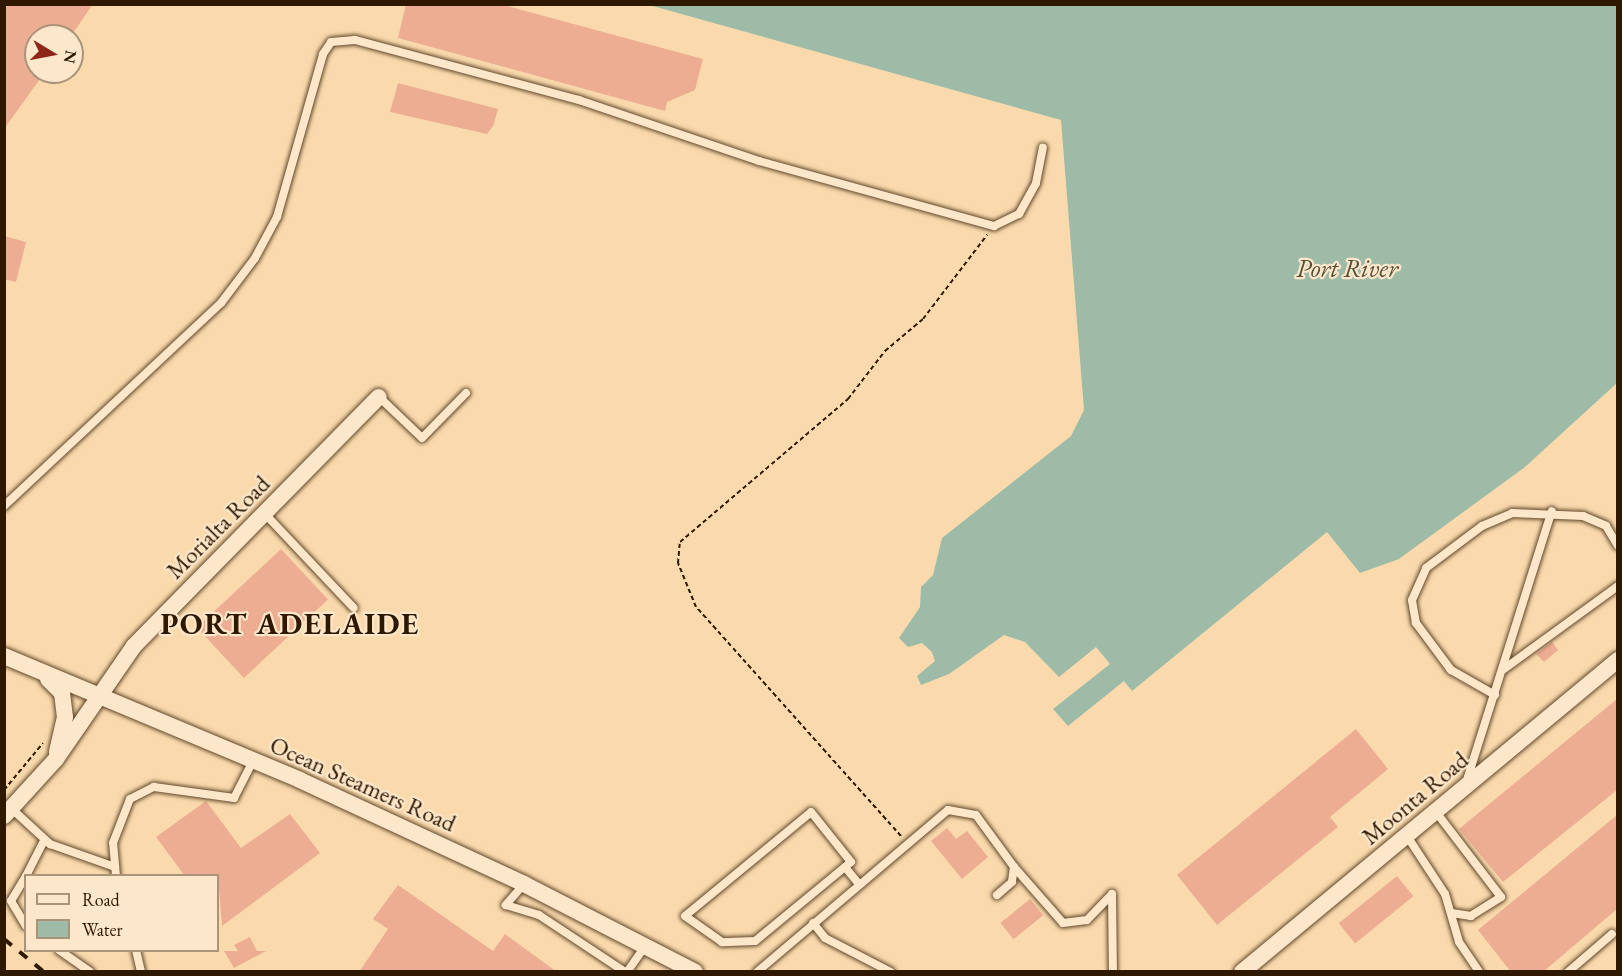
<!DOCTYPE html>
<style>
body{margin:0}
#map{position:relative;width:1622px;height:976px;overflow:hidden;background:#fadaad;font-family:"EB Garamond",serif}
div>[style]{position:absolute}
.water>*{inset:0;background:#9ebba8}
.building>*{inset:0;background:#ecad93;transform-origin:0 0}
.path>*{height:2px;margin-top:-1px;transform-origin:0;background:repeating-linear-gradient(90deg,#2f1800 0 4.5px,transparent 0 7.5px)}
.roads{filter:drop-shadow(0 0 2px #62482b) drop-shadow(0 0 2px #62482b)}
.lane>*{height:8px;margin:-4px;padding:0 4px;transform-origin:4px;border-radius:4px;background:#fce7ca}
.street>*{height:16px;margin:-8px;padding:0 8px;transform-origin:8px;border-radius:8px;background:#fce7ca}
.rail>*{height:4px;margin-top:-2px;transform-origin:0;background:repeating-linear-gradient(90deg,#2f1800 0 10px,transparent 0 20px)}
span{translate:-50% -50%;white-space:nowrap;text-align:center;line-height:1.15;-webkit-text-stroke:4.5px #fce7ca;paint-order:stroke}
.street-label{font-size:24px;color:#2f1800}
.water-label{font-size:26px;color:#56513b;font-style:italic}
.district-label{font-size:30px;color:#2f1800;font-weight:700;letter-spacing:1.5px}
.frame{position:absolute;inset:0;border:6px solid #2f1800;pointer-events:none}
.legend{position:absolute;left:24px;top:874px;width:195px;height:78px;box-sizing:border-box;background:#fce7ca;border:2px solid #aa9479;margin:0;padding:8px 10px;list-style:none;font-size:18px;color:#2f1800}
.legend li{display:flex;align-items:center;gap:12px;height:30px}
.legend b{width:30px;border:2px solid #aa9479}
.north{position:absolute;left:24px;top:24px;width:60px;height:60px;box-sizing:border-box;background:#fce7ca;border:2px solid #aa9479;border-radius:50%;rotate:100deg;font-size:16px;font-weight:700;line-height:24px;text-align:center;color:#2f1800}
.north::after{content:'';display:block;margin:auto;width:21px;height:27px;background:#8f2418;clip-path:polygon(50% 0,100% 100%,50% 72%,0 100%)}
</style>
<div id="map">
<div class="water">
<i style="clip-path:polygon(649px 5px,1617px 5px,1617px 383px,1525px 467px,1399px 559px,1360px 573px,1327px 532px,1132px 691px,1124px 681px,1068px 726px,1053px 709px,1110px 664px,1096px 647px,1059px 677px,1025px 642px,1004px 635px,949px 674px,921px 685px,917px 676px,935px 661px,932px 652px,922px 643px,908px 647px,899px 638px,920px 607px,921px 587px,933px 575px,942px 538px,1071px 436px,1084px 410px,1061px 120px)"></i>
</div>
<div class="building">
<i style="clip-path:polygon(4px 4px,93px 4px,71px 36px,36px 36px,36px 72px,45px 72px,4px 129px)"></i>
<i style="clip-path:polygon(406px 4px,500px 4px,703px 59px,695px 90px,667px 102px,665px 111px,398px 38px)"></i>
<i style="clip-path:polygon(398px 83px,498px 109px,493px 126px,487px 134px,390px 112px)"></i>
<i style="clip-path:polygon(4px 236px,26px 242px,16px 282px,4px 279px)"></i>
<i style="left:281px;top:549px;width:69px;height:115px;rotate:47deg"></i>
<i style="clip-path:polygon(1552px 642px,1558px 650px,1544px 662px,1536px 654px)"></i>
<i style="clip-path:polygon(1617px 699px,1617px 790px,1503px 882px,1459px 829px)"></i>
<i style="clip-path:polygon(1356px 729px,1388px 769px,1330px 817px,1338px 827px,1217px 925px,1177px 875px)"></i>
<i style="clip-path:polygon(206px 801px,241px 848px,290px 814px,320px 853px,222px 926px,218px 876px,185px 876px,156px 837px)"></i>
<i style="clip-path:polygon(1617px 815px,1617px 909px,1543px 972px,1511px 972px,1478px 930px)"></i>
<i style="clip-path:polygon(947px 828px,956px 839px,967px 831px,988px 857px,962px 879px,931px 841px)"></i>
<i style="left:1397px;top:876px;width:26px;height:75px;rotate:51deg"></i>
<i style="clip-path:polygon(398px 885px,493px 951px,505px 934px,557px 972px,359px 972px,388px 929px,373px 919px)"></i>
<i style="left:1030px;top:899px;width:21px;height:38px;rotate:51deg"></i>
<i style="clip-path:polygon(250px 937px,257px 951px,266px 951px,234px 968px,224px 951px,238px 951px,234px 945px)"></i>
</div>
<div class="path">
<i style="left:4px;top:790px;width:61px;rotate:-50.3deg"></i>
<i style="left:901px;top:836px;width:307px;rotate:-131.8deg"></i>
<i style="left:696px;top:607px;width:48px;rotate:-112.2deg"></i>
<i style="left:678px;top:563px;width:21px;rotate:-85deg"></i>
<i style="left:680px;top:542px;width:221px;rotate:-40.4deg"></i>
<i style="left:848px;top:399px;width:61px;rotate:-52.4deg"></i>
<i style="left:885px;top:351px;width:50px;rotate:-40.1deg"></i>
<i style="left:923px;top:319px;width:106px;rotate:-52.7deg"></i>
</div>
<div class="roads">
<div class="lane">
<i style="left:379px;top:397px;width:59px;rotate:43.6deg"></i>
<i style="left:422px;top:438px;width:63px;rotate:-45.6deg"></i>
<i style="left:4px;top:506px;width:297px;rotate:-43.1deg"></i>
<i style="left:221px;top:303px;width:56px;rotate:-52.9deg"></i>
<i style="left:255px;top:258px;width:47px;rotate:-61.8deg"></i>
<i style="left:277px;top:217px;width:169px;rotate:-74.2deg"></i>
<i style="left:323px;top:54px;width:14px;rotate:-56deg"></i>
<i style="left:331px;top:42px;width:24px;rotate:-5deg"></i>
<i style="left:355px;top:40px;width:232px;rotate:15deg"></i>
<i style="left:579px;top:100px;width:190px;rotate:18.7deg"></i>
<i style="left:759px;top:161px;width:244px;rotate:15.5deg"></i>
<i style="left:994px;top:226px;width:28px;rotate:-26deg"></i>
<i style="left:1019px;top:214px;width:35px;rotate:-61deg"></i>
<i style="left:1036px;top:183px;width:36px;rotate:-79deg"></i>
<i style="left:265px;top:514px;width:129px;rotate:46.6deg"></i>
<i style="left:1504px;top:669px;width:141px;rotate:-36.1deg"></i>
<i style="left:1495px;top:695px;width:51px;rotate:-150.4deg"></i>
<i style="left:1451px;top:670px;width:59px;rotate:-126.7deg"></i>
<i style="left:1416px;top:623px;width:23px;rotate:-100deg"></i>
<i style="left:1412px;top:600px;width:35px;rotate:-66deg"></i>
<i style="left:1426px;top:568px;width:70px;rotate:-36.9deg"></i>
<i style="left:1482px;top:526px;width:33px;rotate:-23deg"></i>
<i style="left:1512px;top:513px;width:71px;rotate:2.4deg"></i>
<i style="left:1583px;top:516px;width:25px;rotate:23deg"></i>
<i style="left:1606px;top:526px;width:23px;rotate:59deg"></i>
<i style="left:1466px;top:783px;width:285px;rotate:-72.5deg"></i>
<i style="left:12px;top:809px;width:52px;rotate:42.6deg"></i>
<i style="left:50px;top:844px;width:69px;rotate:19.5deg"></i>
<i style="left:811px;top:812px;width:64px;rotate:51.3deg"></i>
<i style="left:851px;top:862px;width:124px;rotate:140.5deg"></i>
<i style="left:755px;top:941px;width:33px;rotate:178deg"></i>
<i style="left:722px;top:942px;width:45px;rotate:-144.9deg"></i>
<i style="left:685px;top:916px;width:163px;rotate:-39.5deg"></i>
<i style="left:1436px;top:812px;width:107px;rotate:52.6deg"></i>
<i style="left:1501px;top:897px;width:36px;rotate:148deg"></i>
<i style="left:1471px;top:916px;width:18px;rotate:-171deg"></i>
<i style="left:1407px;top:836px;width:69px;rotate:56.8deg"></i>
<i style="left:1445px;top:894px;width:50px;rotate:73.7deg"></i>
<i style="left:1459px;top:942px;width:36px;rotate:56deg"></i>
<i style="left:845px;top:867px;width:22px;rotate:51deg"></i>
<i style="left:1014px;top:867px;width:74px;rotate:48.8deg"></i>
<i style="left:1063px;top:923px;width:24px;rotate:-7deg"></i>
<i style="left:1087px;top:920px;width:36px;rotate:-46deg"></i>
<i style="left:26px;top:876px;width:29px;rotate:121deg"></i>
<i style="left:11px;top:901px;width:29px;rotate:59deg"></i>
<i style="left:26px;top:876px;width:39px;rotate:-63deg"></i>
<i style="left:116px;top:876px;width:33px;rotate:-95deg"></i>
<i style="left:113px;top:843px;width:47px;rotate:-68.9deg"></i>
<i style="left:130px;top:799px;width:27px;rotate:-27deg"></i>
<i style="left:154px;top:787px;width:81px;rotate:7.8deg"></i>
<i style="left:234px;top:798px;width:42px;rotate:-62.8deg"></i>
<i style="left:524px;top:884px;width:28px;rotate:131deg"></i>
<i style="left:506px;top:905px;width:34px;rotate:17deg"></i>
<i style="left:539px;top:915px;width:103px;rotate:33.5deg"></i>
<i style="left:1112px;top:894px;width:78px;rotate:89.3deg"></i>
<i style="left:813px;top:923px;width:19px;rotate:51deg"></i>
<i style="left:825px;top:938px;width:74px;rotate:27.3deg"></i>
<i style="left:59px;top:950px;width:38px;rotate:35deg"></i>
<i style="left:136px;top:950px;width:23px;rotate:77deg"></i>
<i style="left:627px;top:972px;width:33px;rotate:-55deg"></i>
<i style="left:757px;top:972px;width:250px;rotate:-40.3deg"></i>
<i style="left:948px;top:810px;width:28px;rotate:10deg"></i>
<i style="left:976px;top:815px;width:64px;rotate:53.8deg"></i>
<i style="left:1014px;top:867px;width:15px;rotate:98deg"></i>
<i style="left:1012px;top:882px;width:20px;rotate:139deg"></i>
<i style="left:1568px;top:972px;width:58px;rotate:-40.8deg"></i>
</div>
<div class="street">
<i style="left:4px;top:656px;width:321px;rotate:22.7deg"></i>
<i style="left:300px;top:780px;width:247px;rotate:24.9deg"></i>
<i style="left:524px;top:884px;width:192px;rotate:27.2deg"></i>
<i style="left:48px;top:679px;width:20px;rotate:45deg"></i>
<i style="left:62px;top:693px;width:24px;rotate:83deg"></i>
<i style="left:65px;top:717px;width:36px;rotate:103deg"></i>
<i style="left:4px;top:816px;width:77px;rotate:-47.6deg"></i>
<i style="left:56px;top:759px;width:137px;rotate:-55.4deg"></i>
<i style="left:134px;top:646px;width:349px;rotate:-45.5deg"></i>
<i style="left:1242px;top:972px;width:489px;rotate:-39.7deg"></i>
</div>
</div>
<div class="rail">
<i style="left:4px;top:939px;width:52px;rotate:39.5deg"></i>
</div>
<div class="street-label">
<span style="left:218px;top:527px;rotate:-45deg">Morialta Road</span>
<span style="left:363px;top:784px;rotate:24deg">Ocean Steamers Road</span>
<span style="left:1415px;top:798px;rotate:-40deg">Moonta Road</span>
</div>
<div class="water-label">
<span style="left:1347px;top:269px">Port River</span>
</div>
<div class="district-label">
<span style="left:290px;top:624px">PORT ADELAIDE</span>
</div>
<div class="frame"></div>
<ul class="legend">
<li><b style="height:8px;background:#fce7ca"></b>Road</li>
<li><b style="height:16px;background:#9ebba8"></b>Water</li>
</ul>
<div class="north">N</div>
</div>
